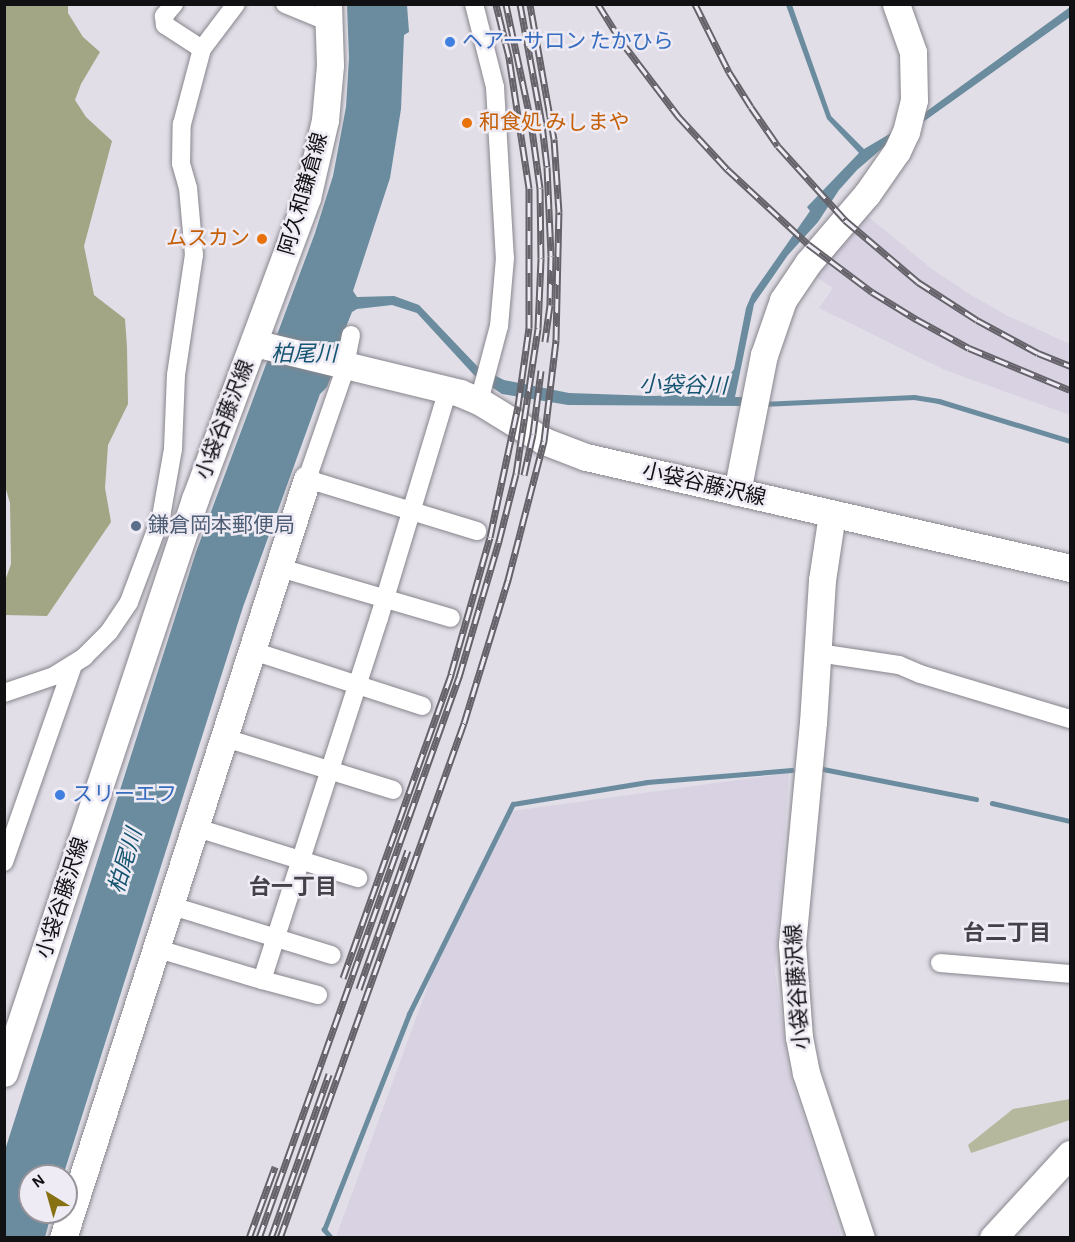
<!DOCTYPE html>
<meta charset="utf-8">
<style>
body{margin:0}
#map{position:relative;width:1075px;height:1242px;overflow:hidden;background:#e1dee7;font-family:"Alegreya Sans","Noto Sans JP",sans-serif}
div>[style]{position:absolute}
.built>*{inset:0;background:#d8d2e2}
.green>*{inset:0;background:#b5b89d}
.forest>*{inset:0;background:#a2a685}
.water>*{inset:0;background:#6a8c9e}
.stream>*{height:4.5px;margin:-2.25px;padding:0 2.25px;transform-origin:2.25px;border-radius:2.25px;background:#6a8c9e}
.roads{filter:drop-shadow(0 0 2px #88858d) drop-shadow(0 0 2px #88858d)}
.street>*{height:18px;margin:-9px;padding:0 9px;transform-origin:9px;border-radius:9px;background:#fff}
.secondary>*{height:27px;margin:-13.5px;padding:0 13.5px;transform-origin:13.5px;border-radius:13.5px;background:#fff}
.rail>*{height:7px;margin-top:-3.5px;transform-origin:0;background:repeating-linear-gradient(90deg,#eeebf4 0 14px,#656369 0 28px);box-sizing:border-box;border-block:2px solid #656369}
.dots>*{width:16px;height:16px;translate:-50% -50%;box-sizing:border-box;border:3px solid #eeebf4;border-radius:50%}
span{translate:-50% -50%;white-space:nowrap;text-align:center;line-height:1.15;-webkit-text-stroke:5px #eeebf4;paint-order:stroke}
.shop-label{font-size:21px;color:#366cbe}
.left{translate:0 -50%;text-align:left}
.food-label{font-size:21px;color:#c56008}
.right{translate:-100% -50%;text-align:right}
.street-label{font-size:21px;color:#111013}
.service-label{font-size:21px;color:#4e5e75}
.water-label{font-size:22px;color:#165571;font-style:italic}
.neighbourhood-label{font-size:22px;color:#444149;font-weight:700}
.frame{position:absolute;inset:0;border:6px solid #111013;pointer-events:none}
.north{position:absolute;left:18px;top:1164px;width:60px;height:60px;box-sizing:border-box;background:#eeebf4;border:2px solid #96939a;border-radius:50%;rotate:323deg;font-size:16px;font-weight:700;line-height:24px;text-align:center;color:#111013}
.north::after{content:'';display:block;margin:auto;width:21px;height:27px;background:#887112;clip-path:polygon(50% 0,100% 100%,50% 72%,0 100%)}
</style>
<div id="map">
<div class="built">
<i style="clip-path:polygon(866px 215px,932px 269px,971px 295px,1008px 316px,1070px 344px,1070px 415px,945px 370px,819px 308px,833px 288px,811px 274px,837px 240px,844px 244px)"></i>
<i style="clip-path:polygon(789px 773px,775px 972px,789px 1071px,841px 1237px,336px 1237px,445px 939px,512px 811px)"></i>
</div>
<div class="green">
<i style="clip-path:polygon(1070px 1099px,1070px 1120px,971px 1153px,968px 1145px,1013px 1109px)"></i>
</div>
<div class="forest">
<i style="clip-path:polygon(5px 4px,68px 5px,68px 13px,83px 37px,100px 52px,81px 84px,75px 100px,86px 117px,112px 141px,84px 246px,94px 295px,125px 319px,127px 347px,128px 404px,108px 445px,105px 488px,111px 522px,47px 616px,5px 615px,5px 581px,11px 564px,10px 503px,4px 483px)"></i>
</div>
<div class="water">
<i style="clip-path:polygon(347px 5px,407px 5px,409px 32px,404px 35px,401px 109px,390px 178px,353px 291px,357px 297px,394px 296px,419px 305px,478px 367px,504px 380px,569px 393px,654px 396px,697px 394px,711px 391px,727px 379px,734px 369px,746px 308px,752px 294px,810px 211px,807px 207px,859px 153px,827px 119px,786px 5px,792px 5px,831px 116px,864px 149px,920px 116px,1070px 7px,1070px 17px,916px 127px,885px 146px,857px 170px,839px 190px,818px 222px,788px 255px,754px 304px,735px 397px,745px 397px,743px 406px,568px 405px,502px 394px,474px 375px,417px 313px,392px 305px,357px 309px,352px 312px,340px 342px,342px 348px,327px 387px,320px 394px,243px 607px,63px 1176px,30px 1176px,30px 1212px,52px 1212px,45px 1237px,5px 1238px,5px 1150px,196px 552px,315px 233px,333px 176px,346px 107px,349px 58px)"></i>
</div>
<div class="stream">
<i style="left:762px;top:404px;width:152px;rotate:-2.6deg"></i>
<i style="left:914px;top:397px;width:25px;rotate:9deg"></i>
<i style="left:939px;top:401px;width:137px;rotate:17deg"></i>
<i style="left:823px;top:769px;width:156px;rotate:11.1deg"></i>
<i style="left:992px;top:803px;width:80px;rotate:13deg"></i>
<i style="left:331px;top:1238px;width:11px;rotate:-131deg"></i>
<i style="left:324px;top:1230px;width:232px;rotate:-68.5deg"></i>
<i style="left:409px;top:1014px;width:234px;rotate:-63.7deg"></i>
<i style="left:513px;top:804px;width:136px;rotate:-9.3deg"></i>
<i style="left:647px;top:782px;width:145px;rotate:-4.7deg"></i>
</div>
<div class="roads">
<div class="street">
<i style="left:174px;top:4px;width:16px;rotate:130deg"></i>
<i style="left:164px;top:16px;width:9px;rotate:84deg"></i>
<i style="left:165px;top:25px;width:44px;rotate:33deg"></i>
<i style="left:285px;top:4px;width:48px;rotate:22.2deg"></i>
<i style="left:474px;top:4px;width:86px;rotate:75.8deg"></i>
<i style="left:495px;top:87px;width:171px;rotate:86.7deg"></i>
<i style="left:505px;top:258px;width:68px;rotate:95deg"></i>
<i style="left:499px;top:326px;width:78px;rotate:104.9deg"></i>
<i style="left:351px;top:335px;width:41px;rotate:101.3deg"></i>
<i style="left:343px;top:375px;width:110px;rotate:109.1deg"></i>
<i style="left:307px;top:479px;width:178px;rotate:17deg"></i>
<i style="left:277px;top:567px;width:181px;rotate:16.3deg"></i>
<i style="left:250px;top:650px;width:181px;rotate:18deg"></i>
<i style="left:818px;top:653px;width:82px;rotate:8.4deg"></i>
<i style="left:899px;top:665px;width:23px;rotate:23deg"></i>
<i style="left:920px;top:674px;width:157px;rotate:16.7deg"></i>
<i style="left:4px;top:693px;width:53px;rotate:-18.8deg"></i>
<i style="left:54px;top:676px;width:36px;rotate:-32deg"></i>
<i style="left:84px;top:657px;width:35px;rotate:-45deg"></i>
<i style="left:109px;top:632px;width:36px;rotate:-56deg"></i>
<i style="left:129px;top:602px;width:91px;rotate:-69.4deg"></i>
<i style="left:161px;top:517px;width:69px;rotate:-80deg"></i>
<i style="left:173px;top:449px;width:74px;rotate:-87.7deg"></i>
<i style="left:176px;top:375px;width:121px;rotate:-81.5deg"></i>
<i style="left:194px;top:255px;width:67px;rotate:-95.1deg"></i>
<i style="left:188px;top:188px;width:26px;rotate:-106deg"></i>
<i style="left:181px;top:163px;width:39px;rotate:-89deg"></i>
<i style="left:182px;top:124px;width:78px;rotate:-75.1deg"></i>
<i style="left:202px;top:49px;width:56px;rotate:-52.9deg"></i>
<i style="left:222px;top:737px;width:179px;rotate:17.2deg"></i>
<i style="left:194px;top:827px;width:172px;rotate:17.3deg"></i>
<i style="left:4px;top:862px;width:209px;rotate:-70.7deg"></i>
<i style="left:169px;top:905px;width:170px;rotate:17.1deg"></i>
<i style="left:155px;top:948px;width:112px;rotate:16.7deg"></i>
<i style="left:262px;top:980px;width:380px;rotate:-72.1deg"></i>
<i style="left:379px;top:618px;width:238px;rotate:-73.2deg"></i>
<i style="left:940px;top:963px;width:130px;rotate:4.8deg"></i>
<i style="left:262px;top:980px;width:58px;rotate:15deg"></i>
</div>
<div class="secondary">
<i style="left:254px;top:343px;width:212px;rotate:13.6deg"></i>
<i style="left:460px;top:393px;width:21px;rotate:23deg"></i>
<i style="left:479px;top:401px;width:76px;rotate:31.6deg"></i>
<i style="left:544px;top:441px;width:45px;rotate:20.9deg"></i>
<i style="left:586px;top:457px;width:497px;rotate:12.9deg"></i>
<i style="left:737px;top:492px;width:140px;rotate:-78.9deg"></i>
<i style="left:764px;top:355px;width:58px;rotate:-70.9deg"></i>
<i style="left:783px;top:300px;width:45px;rotate:-56deg"></i>
<i style="left:808px;top:263px;width:91px;rotate:-49.5deg"></i>
<i style="left:867px;top:194px;width:52px;rotate:-55.1deg"></i>
<i style="left:897px;top:151px;width:21px;rotate:-65deg"></i>
<i style="left:906px;top:132px;width:33px;rotate:-76deg"></i>
<i style="left:914px;top:100px;width:48px;rotate:-91.2deg"></i>
<i style="left:913px;top:52px;width:51px;rotate:-109.5deg"></i>
<i style="left:832px;top:514px;width:67px;rotate:98.6deg"></i>
<i style="left:822px;top:580px;width:142px;rotate:93.6deg"></i>
<i style="left:813px;top:722px;width:223px;rotate:95.4deg"></i>
<i style="left:792px;top:944px;width:93px;rotate:85.7deg"></i>
<i style="left:799px;top:1037px;width:37px;rotate:79deg"></i>
<i style="left:806px;top:1073px;width:174px;rotate:71.6deg"></i>
<i style="left:4px;top:1073px;width:605px;rotate:-71.6deg"></i>
<i style="left:195px;top:499px;width:321px;rotate:-69.6deg"></i>
<i style="left:307px;top:198px;width:80px;rotate:-77deg"></i>
<i style="left:325px;top:120px;width:55px;rotate:-84.8deg"></i>
<i style="left:330px;top:65px;width:61px;rotate:-91.9deg"></i>
<i style="left:63px;top:1238px;width:797px;rotate:-72.18deg"></i>
<i style="left:993px;top:1238px;width:114px;rotate:-47.5deg"></i>
</div>
</div>
<div class="rail">
<i style="left:520px;top:4px;width:122px;rotate:79.6deg"></i>
<i style="left:542px;top:124px;width:43px;rotate:83.4deg"></i>
<i style="left:547px;top:167px;width:89px;rotate:87.4deg"></i>
<i style="left:551px;top:256px;width:49px;rotate:91.2deg"></i>
<i style="left:550px;top:305px;width:37px;rotate:98deg"></i>
<i style="left:598px;top:4px;width:44px;rotate:58.1deg"></i>
<i style="left:621px;top:41px;width:96px;rotate:52.7deg"></i>
<i style="left:679px;top:117px;width:71px;rotate:47.3deg"></i>
<i style="left:727px;top:169px;width:110px;rotate:42.8deg"></i>
<i style="left:808px;top:244px;width:80px;rotate:36.9deg"></i>
<i style="left:872px;top:292px;width:52px;rotate:31.5deg"></i>
<i style="left:916px;top:319px;width:60px;rotate:28.7deg"></i>
<i style="left:969px;top:348px;width:109px;rotate:22.6deg"></i>
<i style="left:695px;top:4px;width:76px;rotate:63.4deg"></i>
<i style="left:729px;top:72px;width:41px;rotate:57.8deg"></i>
<i style="left:751px;top:107px;width:47px;rotate:55.3deg"></i>
<i style="left:778px;top:146px;width:100px;rotate:47.8deg"></i>
<i style="left:845px;top:220px;width:96px;rotate:40.3deg"></i>
<i style="left:918px;top:282px;width:70px;rotate:32.8deg"></i>
<i style="left:977px;top:320px;width:69px;rotate:28.4deg"></i>
<i style="left:1038px;top:353px;width:35px;rotate:22deg"></i>
<i style="left:524px;top:475px;width:42px;rotate:-77.6deg"></i>
<i style="left:533px;top:434px;width:64px;rotate:-82.8deg"></i>
<i style="left:343px;top:978px;width:323px;rotate:-70.4deg"></i>
<i style="left:451px;top:674px;width:142px;rotate:-74.1deg"></i>
<i style="left:490px;top:537px;width:134px;rotate:-77.9deg"></i>
<i style="left:518px;top:406px;width:79px;rotate:-82deg"></i>
<i style="left:529px;top:328px;width:140px;rotate:-90deg"></i>
<i style="left:529px;top:188px;width:133px;rotate:-98.7deg"></i>
<i style="left:509px;top:57px;width:55px;rotate:-103.8deg"></i>
<i style="left:359px;top:989px;width:147px;rotate:-70.6deg"></i>
<i style="left:249px;top:1238px;width:76px;rotate:-69.9deg"></i>
<i style="left:259px;top:1238px;width:596px;rotate:-70.38deg"></i>
<i style="left:459px;top:677px;width:142px;rotate:-73.6deg"></i>
<i style="left:499px;top:541px;width:69px;rotate:-75.8deg"></i>
<i style="left:516px;top:474px;width:148px;rotate:-81.4deg"></i>
<i style="left:538px;top:328px;width:70px;rotate:-87.5deg"></i>
<i style="left:541px;top:258px;width:70px;rotate:-90.8deg"></i>
<i style="left:540px;top:188px;width:67px;rotate:-97.8deg"></i>
<i style="left:531px;top:122px;width:121px;rotate:-102deg"></i>
<i style="left:271px;top:1238px;width:174px;rotate:-70.5deg"></i>
<i style="left:280px;top:1238px;width:547px;rotate:-70.34deg"></i>
<i style="left:464px;top:723px;width:150px;rotate:-72.9deg"></i>
<i style="left:508px;top:580px;width:144px;rotate:-75.5deg"></i>
<i style="left:544px;top:441px;width:102px;rotate:-83.2deg"></i>
<i style="left:556px;top:340px;width:128px;rotate:-88.7deg"></i>
<i style="left:559px;top:212px;width:73px;rotate:-93.9deg"></i>
<i style="left:554px;top:139px;width:137px;rotate:-100.1deg"></i>
</div>
<div class="dots">
<i style="left:450px;top:42px;background:#3f7fe0"></i>
<i style="left:467px;top:123px;background:#e8710a"></i>
<i style="left:262px;top:239px;background:#e8710a"></i>
<i style="left:136px;top:526px;background:#5c6f8a"></i>
<i style="left:60px;top:795px;background:#3f7fe0"></i>
</div>
<div class="shop-label">
<span class="left" style="left:462px;top:42px">ヘアーサロン たかひら</span>
<span class="left" style="left:72px;top:795px">スリーエフ</span>
</div>
<div class="food-label">
<span class="left" style="left:479px;top:123px">和食処 みしまや</span>
<span class="right" style="left:250px;top:239px">ムスカン</span>
</div>
<div class="street-label">
<span style="left:304px;top:194px;rotate:-74deg">阿久和鎌倉線</span>
<span style="left:225px;top:420px;rotate:-69deg">小袋谷藤沢線</span>
<span style="left:704px;top:485px;rotate:13deg">小袋谷藤沢線</span>
<span style="left:63px;top:898px;rotate:-72deg">小袋谷藤沢線</span>
<span style="left:798px;top:987px;rotate:-94deg">小袋谷藤沢線</span>
</div>
<div class="service-label">
<span class="left" style="left:148px;top:526px">鎌倉岡本郵便局</span>
</div>
<div class="water-label">
<span style="left:304px;top:355px">柏尾川</span>
<span style="left:683px;top:386px;rotate:1deg">小袋谷川</span>
<span style="left:126px;top:861px;rotate:-73deg">柏尾川</span>
</div>
<div class="neighbourhood-label">
<span style="left:293px;top:888px">台一丁目</span>
<span style="left:1007px;top:934px">台二丁目</span>
</div>
<div class="frame"></div>
<div class="north">N</div>
</div>
